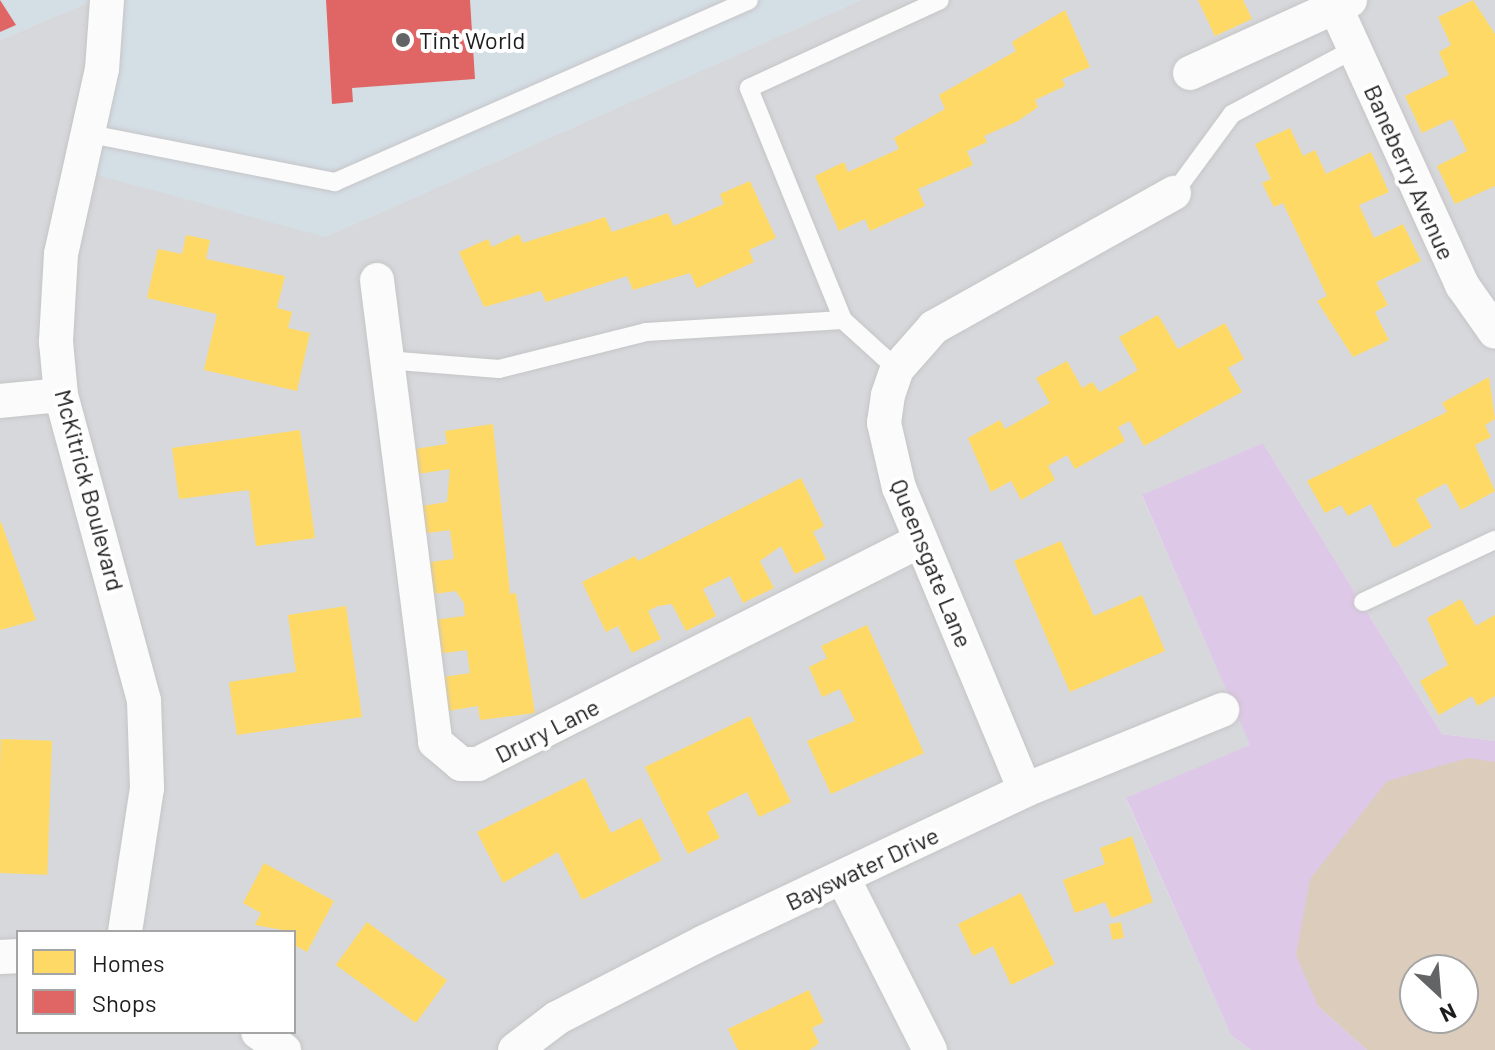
<!DOCTYPE html>
<style>
body{margin:0}
#map{position:relative;width:1495px;height:1050px;overflow:hidden;background:#e6e7ec;font-family:Barlow,sans-serif}
div>[style]{position:absolute}
.residential>*{inset:0;background:#d7d8db}
.commercial>*{inset:0;background:#d4dee5}
.grass>*{inset:0;background:#dec8e8}
.water>*{inset:0;background:#dcccbc}
.homes>*{inset:0;background:#ffd966;transform-origin:0 0}
.shops>*{inset:0;background:#e06666}
.roads{filter:drop-shadow(0 0 2px #c5c5c7) drop-shadow(0 0 2px #c5c5c7)}
.lane>*{height:18px;margin:-9px;padding:0 9px;transform-origin:9px;border-radius:9px;background:#fbfbfc}
.street>*{height:34px;margin:-17px;padding:0 17px;transform-origin:17px;border-radius:17px;background:#fbfbfc}
.dots>*{width:22px;height:22px;translate:-50% -50%;box-sizing:border-box;border:4px solid #fff;border-radius:50%}
span{translate:-50% -50%;white-space:nowrap;text-align:center;line-height:1.15;-webkit-text-stroke:8px #fff;paint-order:stroke}
.poi-label{font-size:24px;color:#1d1d1d}
.left{translate:0 -50%;text-align:left}
.street-label{font-size:24px;color:#1d1d1d}
.legend{position:absolute;left:16px;top:930px;width:280px;height:104px;box-sizing:border-box;background:#fff;border:2px solid #a5a5a5;margin:0;padding:10px 14px;list-style:none;font-size:24px;color:#1d1d1d}
.legend li{display:flex;align-items:center;gap:16px;height:40px}
.legend b{width:40px;border:2px solid #a5a5a5}
.north{position:absolute;left:1399px;top:954px;width:80px;height:80px;box-sizing:border-box;background:#fff;border:2px solid #a5a5a5;border-radius:50%;rotate:154deg;font-size:22px;font-weight:700;line-height:32px;text-align:center;color:#1d1d1d}
.north::after{content:'';display:block;margin:auto;width:28px;height:36px;background:#636465;clip-path:polygon(50% 0,100% 100%,50% 72%,0 100%)}
</style>
<div id="map">
<div class="residential">
<i style="clip-path:polygon(evenodd,94px 0,325px 237px,861px 0,1495px 0,1495px 741px,1442px 734px,1263px 443px,1142px 496px,1251px 746px,1126px 799px,1231px 1035px,1251px 1050px,0 1050px,0 40px,94px 0,18px 932px,294px 932px,294px 1032px,18px 1032px,18px 932px)"></i>
</div>
<div class="commercial">
<i style="clip-path:polygon(0 0,94px 0,0 40px)"></i>
<i style="clip-path:polygon(109px 0,861px 0,325px 237px,78px 170px)"></i>
</div>
<div class="grass">
<i style="clip-path:polygon(1263px 443px,1442px 734px,1495px 741px,1495px 762px,1467px 759px,1318px 1006px,1367px 1050px,1251px 1050px,1231px 1035px,1126px 798px,1250px 745px,1142px 495px)"></i>
</div>
<div class="water">
<i style="clip-path:polygon(evenodd,1468px 758px,1495px 762px,1495px 1050px,1367px 1050px,1318px 1006px,1296px 955px,1310px 879px,1387px 781px,1468px 758px,1415px 970px,1463px 970px,1463px 1018px,1415px 1018px,1415px 970px)"></i>
</div>
<div class="homes">
<i style="clip-path:polygon(1198px 0,1243px 0,1252px 19px,1215px 36px)"></i>
<i style="clip-path:polygon(1473px 0,1495px 34px,1495px 186px,1455px 204px,1437px 166px,1467px 151px,1452px 119px,1422px 133px,1405px 96px,1449px 75px,1439px 52px,1451px 45px,1438px 17px)"></i>
<i style="clip-path:polygon(1065px 10px,1090px 67px,1062px 79px,1065px 86px,1035px 100px,1038px 107px,1018px 121px,984px 136px,987px 142px,967px 151px,973px 165px,918px 189px,925px 206px,870px 231px,865px 219px,839px 231px,815px 176px,844px 162px,848px 172px,899px 149px,894px 138px,945px 109px,939px 95px,1016px 51px,1012px 42px)"></i>
<i style="clip-path:polygon(1290px 128px,1303px 156px,1315px 150px,1326px 174px,1371px 152px,1389px 192px,1359px 205px,1374px 238px,1403px 224px,1421px 261px,1376px 282px,1388px 305px,1375px 312px,1389px 340px,1353px 357px,1317px 301px,1327px 296px,1283px 203px,1274px 207px,1262px 183px,1271px 179px,1255px 144px)"></i>
<i style="clip-path:polygon(750px 181px,776px 238px,749px 250px,754px 262px,697px 288px,690px 273px,633px 290px,627px 276px,546px 302px,541px 291px,484px 307px,459px 252px,488px 239px,492px 247px,519px 234px,523px 243px,605px 217px,612px 232px,668px 213px,674px 226px,724px 204px,720px 194px)"></i>
<i style="clip-path:polygon(186px 235px,210px 240px,206px 259px,285px 276px,277px 308px,292px 312px,288px 328px,310px 333px,297px 391px,204px 370px,217px 314px,147px 298px,158px 249px,182px 254px)"></i>
<i style="clip-path:polygon(1158px 315px,1178px 349px,1225px 323px,1244px 359px,1228px 368px,1242px 392px,1144px 446px,1130px 421px,1118px 427px,1125px 441px,1075px 469px,1067px 455px,1048px 466px,1055px 480px,1021px 500px,1011px 481px,991px 492px,968px 438px,1000px 420px,1005px 429px,1050px 403px,1036px 378px,1067px 361px,1082px 388px,1092px 382px,1100px 392px,1138px 370px,1119px 337px)"></i>
<i style="clip-path:polygon(1489px 377px,1495px 419px,1485px 425px,1491px 437px,1475px 445px,1495px 491px,1461px 510px,1446px 483px,1416px 499px,1432px 527px,1394px 548px,1371px 504px,1348px 516px,1341px 505px,1325px 513px,1307px 481px,1447px 412px,1442px 403px)"></i>
<i style="clip-path:polygon(493px 424px,510px 594px,516px 593px,535px 713px,480px 720px,478px 706px,448px 711px,443px 677px,470px 673px,467px 650px,437px 654px,433px 620px,465px 616px,464px 603px,456px 591px,427px 595px,423px 563px,454px 559px,450px 530px,420px 534px,416px 507px,447px 502px,450px 469px,418px 474px,415px 449px,447px 444px,445px 431px)"></i>
<i style="clip-path:polygon(300px 430px,315px 538px,256px 546px,249px 490px,179px 499px,172px 448px)"></i>
<i style="clip-path:polygon(801px 478px,824px 526px,813px 532px,826px 559px,795px 574px,781px 546px,760px 561px,774px 588px,743px 603px,730px 576px,703px 589px,716px 616px,686px 631px,672px 604px,658px 606px,648px 611px,661px 639px,632px 653px,618px 626px,606px 632px,582px 582px,635px 556px,638px 561px)"></i>
<i style="clip-path:polygon(1px 522px,36px 620px,0 630px,0 523px)"></i>
<i style="clip-path:polygon(1061px 541px,1094px 616px,1142px 595px,1165px 651px,1070px 692px,1014px 561px)"></i>
<i style="clip-path:polygon(1461px 599px,1476px 626px,1495px 615px,1495px 696px,1478px 706px,1472px 696px,1439px 715px,1420px 681px,1448px 665px,1427px 618px)"></i>
<i style="clip-path:polygon(346px 606px,362px 717px,237px 735px,229px 682px,296px 672px,288px 615px)"></i>
<i style="clip-path:polygon(867px 625px,924px 753px,831px 794px,807px 741px,855px 721px,840px 689px,822px 697px,809px 667px,827px 658px,821px 646px)"></i>
<i style="clip-path:polygon(750px 716px,791px 802px,759px 817px,747px 792px,707px 812px,720px 838px,688px 854px,645px 767px)"></i>
<i style="left:1px;top:739px;width:51px;height:134px;rotate:2deg"></i>
<i style="clip-path:polygon(585px 778px,611px 833px,641px 818px,662px 860px,582px 900px,558px 852px,503px 883px,477px 832px)"></i>
<i style="clip-path:polygon(1132px 836px,1153px 902px,1112px 918px,1105px 902px,1075px 913px,1063px 880px,1105px 864px,1100px 848px)"></i>
<i style="clip-path:polygon(264px 863px,334px 901px,307px 952px,294px 945px,294px 932px,255px 925px,261px 913px,243px 903px)"></i>
<i style="clip-path:polygon(1021px 893px,1055px 964px,1011px 985px,993px 946px,973px 956px,958px 924px)"></i>
<i style="left:367px;top:922px;width:99px;height:53px;rotate:36deg"></i>
<i style="left:1121px;top:922px;width:16px;height:12px;rotate:79deg"></i>
<i style="clip-path:polygon(809px 990px,824px 1022px,812px 1028px,819px 1043px,810px 1050px,738px 1050px,728px 1029px)"></i>
</div>
<div class="shops">
<i style="clip-path:polygon(0 0,16px 25px,0 32px)"></i>
<i style="clip-path:polygon(326px 0,470px 0,475px 79px,352px 88px,353px 102px,332px 104px)"></i>
</div>
<div class="roads">
<div class="lane">
<i style="left:85px;top:133px;width:255px;rotate:11.1deg"></i>
<i style="left:335px;top:182px;width:452px;rotate:-23.7deg"></i>
<i style="left:1174px;top:193px;width:98px;rotate:-53.7deg"></i>
<i style="left:1232px;top:114px;width:138px;rotate:-28deg"></i>
<i style="left:843px;top:320px;width:250px;rotate:-112.1deg"></i>
<i style="left:749px;top:88px;width:210px;rotate:-24.7deg"></i>
<i style="left:386px;top:360px;width:113px;rotate:4.6deg"></i>
<i style="left:499px;top:369px;width:152px;rotate:-14.1deg"></i>
<i style="left:646px;top:332px;width:197px;rotate:-3.5deg"></i>
<i style="left:843px;top:320px;width:73px;rotate:42.2deg"></i>
<i style="left:1363px;top:602px;width:146px;rotate:-25.2deg"></i>
</div>
<div class="street">
<i style="left:107px;top:0;width:69px;rotate:94.1deg"></i>
<i style="left:102px;top:69px;width:189px;rotate:102.5deg"></i>
<i style="left:61px;top:254px;width:88px;rotate:93.3deg"></i>
<i style="left:56px;top:342px;width:53px;rotate:84.6deg"></i>
<i style="left:61px;top:395px;width:317px;rotate:74.8deg"></i>
<i style="left:144px;top:701px;width:87px;rotate:88deg"></i>
<i style="left:147px;top:788px;width:146px;rotate:98.7deg"></i>
<i style="left:1335px;top:6px;width:307px;rotate:65.5deg"></i>
<i style="left:1462px;top:285px;width:57px;rotate:54.9deg"></i>
<i style="left:1190px;top:73px;width:176px;rotate:-24.5deg"></i>
<i style="left:377px;top:280px;width:466px;rotate:82.8deg"></i>
<i style="left:435px;top:742px;width:34px;rotate:40deg"></i>
<i style="left:461px;top:764px;width:17px"></i>
<i style="left:478px;top:764px;width:495px;rotate:-26.8deg"></i>
<i style="left:0;top:401px;width:61px;rotate:-5.6deg"></i>
<i style="left:1025px;top:790px;width:327px;rotate:-112.6deg"></i>
<i style="left:899px;top:488px;width:67px;rotate:-103deg"></i>
<i style="left:884px;top:423px;width:28px;rotate:-82deg"></i>
<i style="left:888px;top:395px;width:28px;rotate:-71deg"></i>
<i style="left:897px;top:369px;width:56px;rotate:-48.6deg"></i>
<i style="left:934px;top:327px;width:275px;rotate:-29.2deg"></i>
<i style="left:843px;top:878px;width:193px;rotate:63.2deg"></i>
<i style="left:0;top:957px;width:18px;rotate:-3deg"></i>
<i style="left:258px;top:1032px;width:32px;rotate:35deg"></i>
<i style="left:515px;top:1050px;width:53px;rotate:-37.3deg"></i>
<i style="left:557px;top:1018px;width:165px;rotate:-27.3deg"></i>
<i style="left:704px;top:942px;width:355px;rotate:-25.3deg"></i>
<i style="left:1025px;top:790px;width:213px;rotate:-22.1deg"></i>
</div>
</div>
<div class="dots">
<i style="left:403px;top:40px;background:#636465"></i>
</div>
<div class="poi-label">
<span class="left" style="left:419px;top:40px">Tint World</span>
</div>
<div class="street-label">
<span style="left:1410px;top:172px;rotate:66deg">Baneberry Avenue</span>
<span style="left:90px;top:490px;rotate:75deg">McKitrick Boulevard</span>
<span style="left:932px;top:563px;rotate:68deg">Queensgate Lane</span>
<span style="left:547px;top:730px;rotate:-27deg">Drury Lane</span>
<span style="left:862px;top:868px;rotate:-25deg">Bayswater Drive</span>
</div>
<ul class="legend">
<li><b style="height:22px;background:#ffd966"></b>Homes</li>
<li><b style="height:22px;background:#e06666"></b>Shops</li>
</ul>
<div class="north">N</div>
</div>
